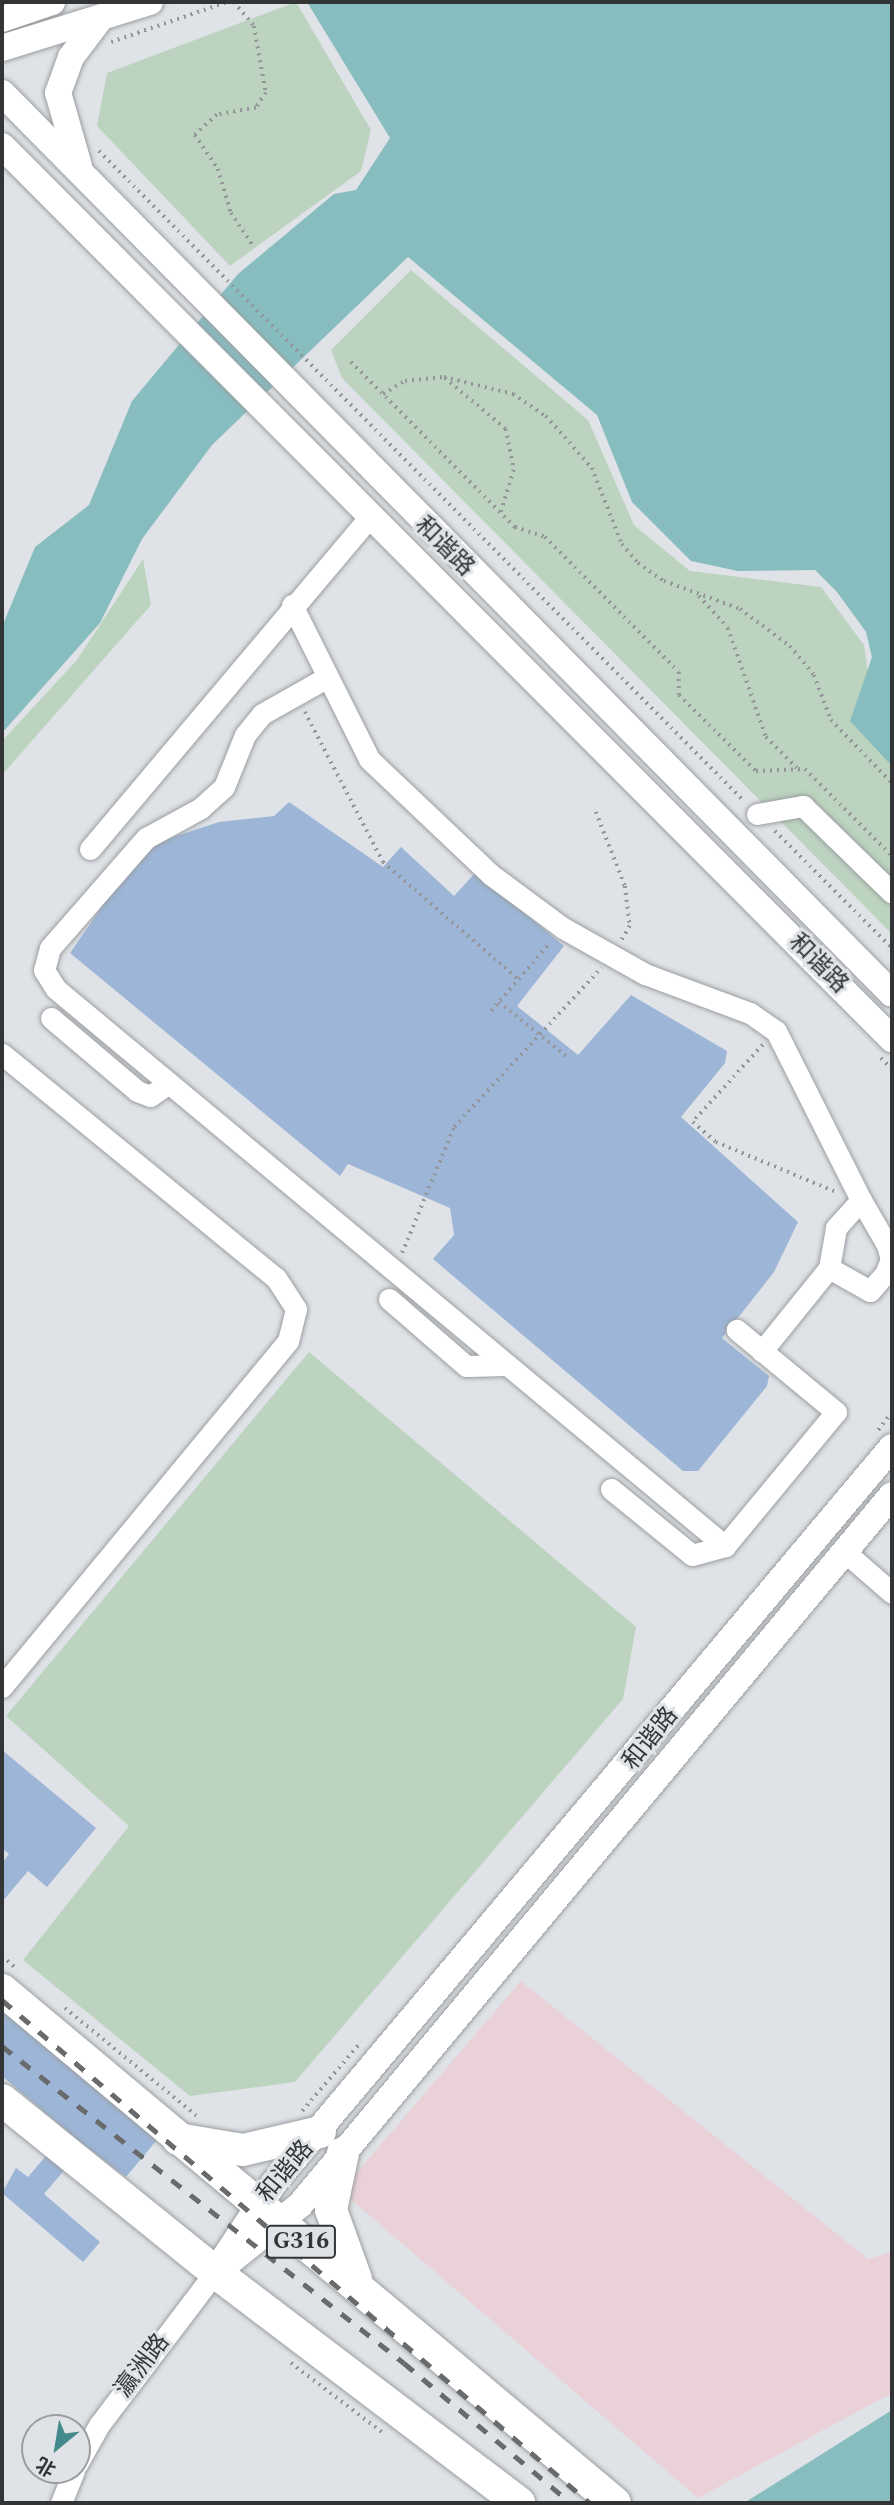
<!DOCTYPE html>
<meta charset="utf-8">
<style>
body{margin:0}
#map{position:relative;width:894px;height:2505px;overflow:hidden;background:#dfe2e6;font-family:Spectral,"Noto Sans SC",serif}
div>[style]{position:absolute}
.industrial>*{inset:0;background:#ead1d8}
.green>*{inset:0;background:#bcd4bf}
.water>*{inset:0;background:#88bdc0}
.building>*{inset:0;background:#9db6d7}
.path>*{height:3.5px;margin-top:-1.75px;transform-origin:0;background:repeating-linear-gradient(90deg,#939598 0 2px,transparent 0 7px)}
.roads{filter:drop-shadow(0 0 2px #9b9ea1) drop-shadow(0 0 2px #9b9ea1)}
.minor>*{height:21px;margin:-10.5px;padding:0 10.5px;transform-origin:10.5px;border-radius:10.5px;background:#fff}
.major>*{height:26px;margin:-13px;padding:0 13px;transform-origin:13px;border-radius:13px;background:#fff}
.highway>*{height:32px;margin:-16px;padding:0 16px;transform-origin:16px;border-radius:16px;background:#fff}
.rail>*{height:5px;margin-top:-2.5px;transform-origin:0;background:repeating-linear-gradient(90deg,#686a6c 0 12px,transparent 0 24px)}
.path-bridge>*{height:3.5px;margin-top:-1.75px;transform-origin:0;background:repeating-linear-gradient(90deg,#939598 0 2px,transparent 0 7px)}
span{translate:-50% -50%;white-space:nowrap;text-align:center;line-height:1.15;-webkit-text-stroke:6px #dfe2e6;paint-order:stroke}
.shield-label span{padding:2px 5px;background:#dfe2e6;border:2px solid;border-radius:5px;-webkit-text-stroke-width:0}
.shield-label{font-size:23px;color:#333436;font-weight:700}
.street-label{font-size:24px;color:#333436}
.frame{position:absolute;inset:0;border:4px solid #333436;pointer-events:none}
.north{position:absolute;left:21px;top:2414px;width:70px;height:70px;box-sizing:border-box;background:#dfe2e6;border:2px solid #9a9ca0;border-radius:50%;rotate:210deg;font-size:19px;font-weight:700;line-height:28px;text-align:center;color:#333436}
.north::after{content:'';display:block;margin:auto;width:24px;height:32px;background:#428a8b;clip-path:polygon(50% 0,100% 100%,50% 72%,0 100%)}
</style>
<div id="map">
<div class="industrial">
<i style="clip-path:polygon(521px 1981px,868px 2259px,892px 2252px,892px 2393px,698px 2498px,341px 2191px)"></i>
</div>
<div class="green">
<i style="clip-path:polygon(296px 2px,371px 130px,361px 171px,230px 266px,97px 126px,107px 73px)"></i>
<i style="clip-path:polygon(411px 270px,588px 420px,634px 525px,690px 571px,821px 587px,864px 645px,877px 731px,892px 748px,892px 934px,342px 378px,331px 350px)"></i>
<i style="clip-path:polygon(143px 559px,151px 605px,2px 775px,2px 741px,77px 660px)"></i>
<i style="clip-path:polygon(309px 1352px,636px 1627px,623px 1699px,295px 2082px,190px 2096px,23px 1960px,129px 1826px,6px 1716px)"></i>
</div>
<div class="water">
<i style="clip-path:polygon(307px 2px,892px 2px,892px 766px,850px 721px,872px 657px,866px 632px,837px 592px,815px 570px,738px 571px,691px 561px,632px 502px,597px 415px,408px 257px,212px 445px,142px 539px,100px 623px,2px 733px,2px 627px,35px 547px,89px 505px,132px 401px,238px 274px,334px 194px,356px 190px,390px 138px)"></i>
<i style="clip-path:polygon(892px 2410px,892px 2503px,744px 2503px)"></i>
</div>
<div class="building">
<i style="clip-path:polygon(289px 802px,383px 867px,401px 847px,454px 896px,476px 872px,564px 946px,517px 1006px,578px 1055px,631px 995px,727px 1051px,725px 1063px,681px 1117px,798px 1222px,774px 1272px,722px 1338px,769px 1376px,767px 1386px,698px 1471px,683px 1471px,433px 1259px,454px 1235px,450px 1208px,348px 1164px,340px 1176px,70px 953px,128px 869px,161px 841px,219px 822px,274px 816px)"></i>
<i style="clip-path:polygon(2px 1750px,96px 1828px,47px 1887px,28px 1871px,2px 1902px,2px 1863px,9px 1854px,2px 1848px)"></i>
<i style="clip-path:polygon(2px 1983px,171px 2123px,126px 2177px,85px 2146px,44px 2194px,100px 2242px,83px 2262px,2px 2193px,16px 2168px,28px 2177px,67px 2131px,2px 2076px)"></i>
</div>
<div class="path">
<i style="left:234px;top:2px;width:31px;rotate:50deg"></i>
<i style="left:254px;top:26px;width:68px;rotate:79.8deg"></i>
<i style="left:266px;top:93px;width:18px;rotate:124deg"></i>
<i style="left:256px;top:108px;width:40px;rotate:170deg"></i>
<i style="left:217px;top:115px;width:30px;rotate:138deg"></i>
<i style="left:195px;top:135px;width:41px;rotate:55.9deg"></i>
<i style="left:218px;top:169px;width:46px;rotate:73.5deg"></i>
<i style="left:231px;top:213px;width:40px;rotate:56deg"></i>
<i style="left:111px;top:42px;width:123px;rotate:-19deg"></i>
<i style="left:99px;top:151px;width:916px;rotate:45.22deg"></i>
<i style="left:351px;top:362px;width:233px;rotate:45.2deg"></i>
<i style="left:515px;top:527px;width:32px;rotate:18deg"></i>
<i style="left:545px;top:537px;width:190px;rotate:45.2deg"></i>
<i style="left:679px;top:672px;width:23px;rotate:90deg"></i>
<i style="left:679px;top:695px;width:108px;rotate:44.6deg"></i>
<i style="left:756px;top:771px;width:49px;rotate:-2.3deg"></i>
<i style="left:805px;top:769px;width:123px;rotate:45deg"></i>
<i style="left:445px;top:378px;width:80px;rotate:39.9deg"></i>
<i style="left:506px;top:429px;width:42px;rotate:79deg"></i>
<i style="left:514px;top:470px;width:44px;rotate:107.2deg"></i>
<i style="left:383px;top:394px;width:26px;rotate:-31deg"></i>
<i style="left:405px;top:381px;width:39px;rotate:-6deg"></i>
<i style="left:444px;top:377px;width:71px;rotate:13.8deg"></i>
<i style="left:513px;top:394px;width:40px;rotate:34deg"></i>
<i style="left:546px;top:416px;width:69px;rotate:48.5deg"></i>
<i style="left:592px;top:468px;width:82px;rotate:68.5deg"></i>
<i style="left:622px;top:544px;width:25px;rotate:50deg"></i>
<i style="left:638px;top:563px;width:32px;rotate:35deg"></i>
<i style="left:664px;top:581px;width:81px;rotate:20.2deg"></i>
<i style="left:740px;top:609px;width:62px;rotate:36.5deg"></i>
<i style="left:790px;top:646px;width:38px;rotate:50deg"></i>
<i style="left:814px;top:675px;width:48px;rotate:69.3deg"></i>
<i style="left:831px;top:720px;width:88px;rotate:45.9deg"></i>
<i style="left:699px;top:596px;width:43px;rotate:47.8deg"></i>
<i style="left:728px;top:628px;width:115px;rotate:70.8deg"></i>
<i style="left:766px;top:737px;width:45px;rotate:45deg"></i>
<i style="left:305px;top:712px;width:169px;rotate:62.5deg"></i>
<i style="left:383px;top:862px;width:179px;rotate:40.9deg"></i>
<i style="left:596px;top:812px;width:79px;rotate:68.6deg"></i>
<i style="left:625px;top:886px;width:40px;rotate:82.9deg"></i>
<i style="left:630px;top:926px;width:16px;rotate:120deg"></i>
<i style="left:775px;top:831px;width:165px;rotate:45deg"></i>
<i style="left:491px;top:1011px;width:90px;rotate:-49.1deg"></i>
<i style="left:763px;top:1045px;width:104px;rotate:132.3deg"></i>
<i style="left:693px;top:1122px;width:30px;rotate:41deg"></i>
<i style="left:716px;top:1142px;width:128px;rotate:22.6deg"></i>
<i style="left:881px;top:1058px;width:16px;rotate:45deg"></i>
<i style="left:402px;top:1253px;width:136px;rotate:-67.6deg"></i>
<i style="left:454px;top:1127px;width:217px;rotate:-47.2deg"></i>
<i style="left:878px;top:1430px;width:23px;rotate:-52deg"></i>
<i style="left:2px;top:1956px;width:21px;rotate:41deg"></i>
<i style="left:65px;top:2008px;width:171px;rotate:39.3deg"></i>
<i style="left:302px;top:2111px;width:91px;rotate:-49.5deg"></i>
<i style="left:291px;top:2363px;width:114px;rotate:37.2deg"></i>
</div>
<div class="roads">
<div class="minor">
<i style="left:292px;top:605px;width:172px;rotate:63.4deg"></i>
<i style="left:369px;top:759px;width:167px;rotate:43.5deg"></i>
<i style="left:490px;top:874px;width:91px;rotate:36.5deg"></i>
<i style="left:563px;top:928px;width:94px;rotate:29.3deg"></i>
<i style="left:645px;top:974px;width:112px;rotate:20.4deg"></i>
<i style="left:750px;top:1013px;width:32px;rotate:35deg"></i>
<i style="left:776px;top:1031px;width:189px;rotate:63.3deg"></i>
<i style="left:861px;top:1200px;width:38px;rotate:132deg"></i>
<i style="left:836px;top:1228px;width:41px;rotate:99.9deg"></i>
<i style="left:829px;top:1268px;width:107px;rotate:128.9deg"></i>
<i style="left:324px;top:679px;width:71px;rotate:150.6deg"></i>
<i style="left:262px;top:714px;width:27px;rotate:129deg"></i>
<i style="left:245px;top:735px;width:56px;rotate:112deg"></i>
<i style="left:224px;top:787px;width:31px;rotate:138deg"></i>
<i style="left:201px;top:808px;width:63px;rotate:151.4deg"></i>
<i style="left:146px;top:838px;width:146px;rotate:131.1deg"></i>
<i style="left:50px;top:948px;width:23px;rotate:105deg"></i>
<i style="left:44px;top:970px;width:22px;rotate:58deg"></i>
<i style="left:56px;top:989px;width:871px;rotate:39.78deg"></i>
<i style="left:725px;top:1546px;width:174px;rotate:-50.4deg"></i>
<i style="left:836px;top:1412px;width:129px;rotate:-140.4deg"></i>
<i style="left:757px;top:814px;width:47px;rotate:-9.9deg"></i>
<i style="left:803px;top:806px;width:124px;rotate:44.3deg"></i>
<i style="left:90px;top:849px;width:434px;rotate:-49.9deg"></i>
<i style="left:51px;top:1018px;width:113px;rotate:40.3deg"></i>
<i style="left:137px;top:1091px;width:14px;rotate:21deg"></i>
<i style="left:150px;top:1096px;width:23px;rotate:-34deg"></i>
<i style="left:2px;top:1054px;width:354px;rotate:39.3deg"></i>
<i style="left:276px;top:1278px;width:37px;rotate:57deg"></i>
<i style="left:296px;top:1309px;width:33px;rotate:104deg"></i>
<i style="left:288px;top:1341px;width:449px;rotate:129.6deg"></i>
<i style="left:829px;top:1268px;width:47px;rotate:29.3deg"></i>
<i style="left:870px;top:1291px;width:23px;rotate:-49deg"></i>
<i style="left:885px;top:1274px;width:16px;rotate:-68deg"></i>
<i style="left:891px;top:1259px;width:15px;rotate:-106deg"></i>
<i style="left:887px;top:1245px;width:52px;rotate:-120deg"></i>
<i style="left:389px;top:1299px;width:102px;rotate:41deg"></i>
<i style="left:466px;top:1366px;width:41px;rotate:-1.4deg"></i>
<i style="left:611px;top:1489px;width:104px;rotate:39.2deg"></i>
<i style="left:692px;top:1555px;width:34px;rotate:-15deg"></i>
<i style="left:845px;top:1552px;width:62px;rotate:41.1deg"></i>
<i style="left:77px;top:2464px;width:45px;rotate:-60.6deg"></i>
<i style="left:99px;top:2425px;width:192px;rotate:-52.8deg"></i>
<i style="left:61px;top:2503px;width:35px;rotate:-68deg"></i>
</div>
<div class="major">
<i style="left:2px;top:19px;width:53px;rotate:-18.8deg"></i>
<i style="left:2px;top:48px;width:155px;rotate:-17.3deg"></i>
<i style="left:2px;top:93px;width:1266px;rotate:45.35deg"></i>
<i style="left:2px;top:146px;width:1261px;rotate:45.1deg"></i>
<i style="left:79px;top:166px;width:76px;rotate:-106deg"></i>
<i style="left:58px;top:93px;width:38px;rotate:-70deg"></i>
<i style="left:71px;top:57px;width:48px;rotate:-52.7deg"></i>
<i style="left:228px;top:2263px;width:92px;rotate:-38.9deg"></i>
<i style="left:300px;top:2205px;width:924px;rotate:-50.18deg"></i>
<i style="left:215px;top:2272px;width:107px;rotate:-56.5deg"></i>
<i style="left:274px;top:2183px;width:961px;rotate:-49.98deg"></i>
</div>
<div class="highway">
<i style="left:2px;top:1990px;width:799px;rotate:39.92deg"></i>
<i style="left:2px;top:2100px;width:274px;rotate:38.9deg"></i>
<i style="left:215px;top:2272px;width:382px;rotate:37.2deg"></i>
<i style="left:178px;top:2139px;width:66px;rotate:9.6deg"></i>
<i style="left:243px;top:2150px;width:79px;rotate:-13.2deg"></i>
<i style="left:343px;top:2153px;width:58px;rotate:101.9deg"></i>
<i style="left:331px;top:2210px;width:73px;rotate:70.1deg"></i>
</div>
</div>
<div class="rail">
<i style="left:2px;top:2000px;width:774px;rotate:40.55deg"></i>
<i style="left:2px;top:2046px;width:512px;rotate:38.26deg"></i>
<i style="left:404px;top:2363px;width:218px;rotate:40deg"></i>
</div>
<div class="path-bridge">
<i style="left:499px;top:1002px;width:91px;rotate:38.8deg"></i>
</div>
<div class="shield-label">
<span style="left:301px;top:2242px">G316</span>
</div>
<div class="street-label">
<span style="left:444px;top:547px;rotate:45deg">和谐路</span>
<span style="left:818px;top:964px;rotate:45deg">和谐路</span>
<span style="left:651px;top:1739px;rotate:-51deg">和谐路</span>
<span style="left:286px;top:2172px;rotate:-50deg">和谐路</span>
<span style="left:143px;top:2366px;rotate:-53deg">瀛洲路</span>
</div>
<div class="frame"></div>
<div class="north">北</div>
</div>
